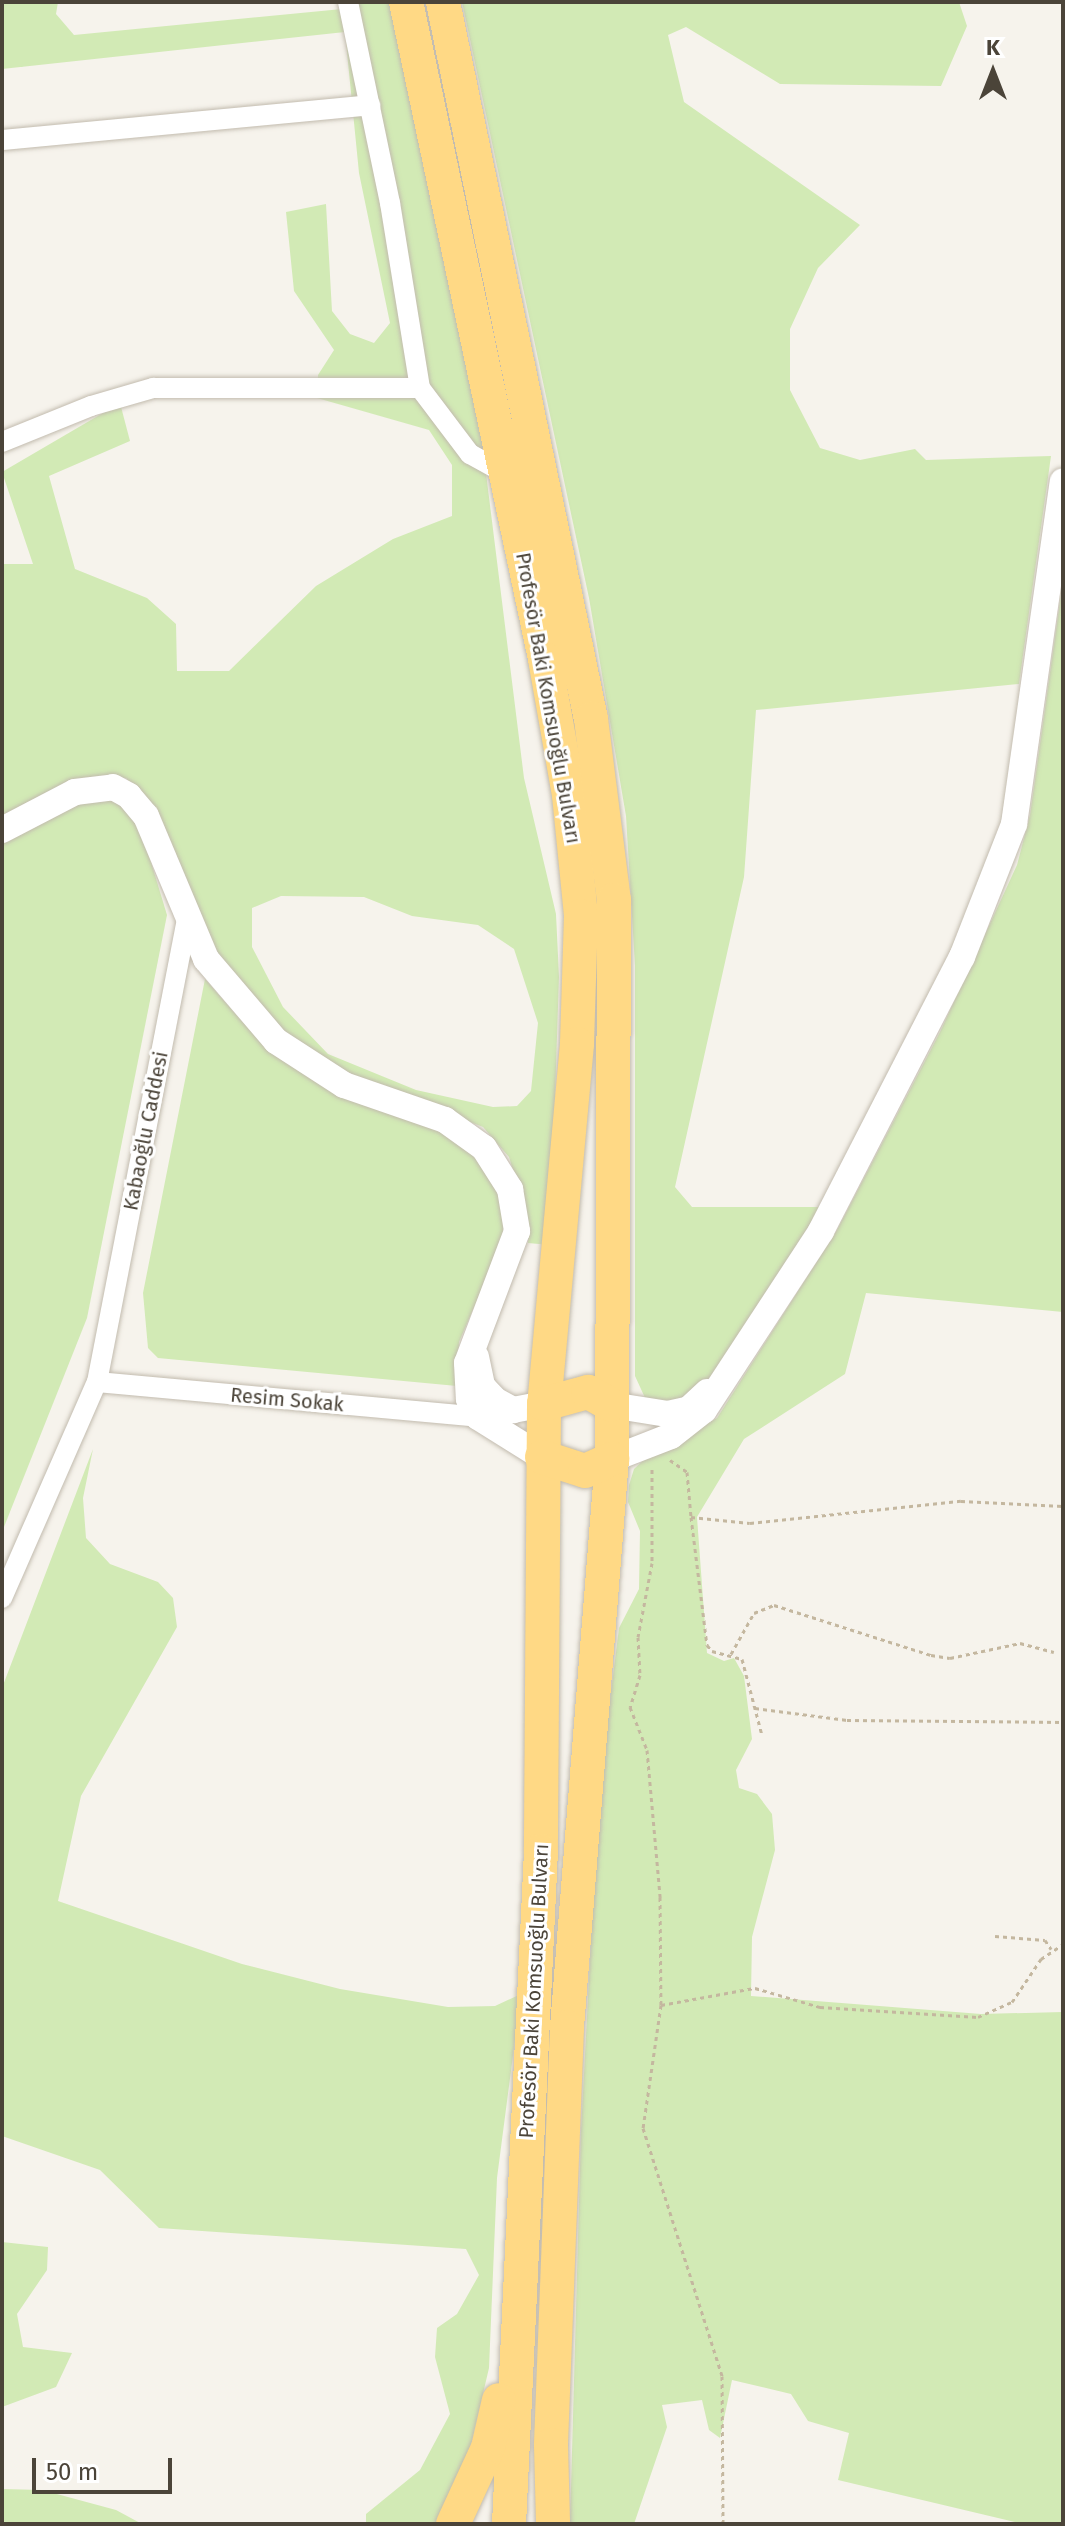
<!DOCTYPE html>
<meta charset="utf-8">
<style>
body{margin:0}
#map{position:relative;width:1065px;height:2526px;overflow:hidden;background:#f6f3ec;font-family:"Fira Sans",sans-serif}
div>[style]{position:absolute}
.green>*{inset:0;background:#d2eab5}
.path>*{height:3px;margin-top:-1.5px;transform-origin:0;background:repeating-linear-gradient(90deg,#c4b79f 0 4px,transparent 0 8px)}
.roads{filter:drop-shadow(0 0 2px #c2bbae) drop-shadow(0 0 2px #c2bbae)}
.minor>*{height:20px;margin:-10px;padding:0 10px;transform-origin:10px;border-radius:10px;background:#fff}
.tertiary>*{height:26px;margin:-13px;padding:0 13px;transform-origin:13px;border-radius:13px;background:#fff}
.trunk>*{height:34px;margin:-17px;padding:0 17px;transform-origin:17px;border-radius:17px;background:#ffd985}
span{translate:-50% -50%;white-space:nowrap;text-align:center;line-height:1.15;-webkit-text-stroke:6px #fff;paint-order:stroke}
.street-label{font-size:20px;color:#4b4439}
.frame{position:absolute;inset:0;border:4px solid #4b4439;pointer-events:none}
.north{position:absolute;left:953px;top:32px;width:80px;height:80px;-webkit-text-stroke:6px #fff;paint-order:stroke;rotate:0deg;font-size:22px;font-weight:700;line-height:32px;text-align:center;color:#4b4439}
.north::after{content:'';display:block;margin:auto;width:28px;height:36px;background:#4b4439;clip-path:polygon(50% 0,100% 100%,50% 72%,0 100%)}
.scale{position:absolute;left:32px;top:2458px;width:140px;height:36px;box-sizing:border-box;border:4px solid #4b4439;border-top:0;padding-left:10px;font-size:24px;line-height:28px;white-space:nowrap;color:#4b4439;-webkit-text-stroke:6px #fff;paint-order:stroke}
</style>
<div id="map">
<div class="green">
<i style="clip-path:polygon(evenodd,2px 2px,58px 2px,56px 14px,74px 35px,342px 9px,343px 2px,389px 2px,482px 441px,524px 778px,556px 914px,559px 977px,550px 1245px,528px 1243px,529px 1223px,509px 1157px,483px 1127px,339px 1071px,293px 1042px,219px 959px,143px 799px,126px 778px,97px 777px,2px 818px,2px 564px,33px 564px,2px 472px,120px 403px,130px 441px,49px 476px,75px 569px,147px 598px,176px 624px,177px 671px,229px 671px,316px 586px,393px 539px,452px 516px,452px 465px,429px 430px,317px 398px,318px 375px,334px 350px,294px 291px,286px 212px,326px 204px,332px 311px,350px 334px,374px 343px,390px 323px,359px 173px,345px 32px,2px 69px,2px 2px,281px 896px,364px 897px,412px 916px,478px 925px,514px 949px,538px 1023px,531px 1091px,517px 1106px,493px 1107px,416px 1090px,328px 1054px,283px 1007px,252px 947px,252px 908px,281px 896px)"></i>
<i style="clip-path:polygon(462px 2px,959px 2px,967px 26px,941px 86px,780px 84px,686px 27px,668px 35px,684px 102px,860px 225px,818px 268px,790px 329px,790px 390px,820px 448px,860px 460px,915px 449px,926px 460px,1051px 456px,1019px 684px,756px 710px,744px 877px,675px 1187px,692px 1207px,821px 1207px,705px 1388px,681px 1403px,646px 1400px,635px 1376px,635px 966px,626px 816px,589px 598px)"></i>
<i style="clip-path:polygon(1063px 580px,1063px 1312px,866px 1293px,845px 1374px,744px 1439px,697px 1517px,707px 1653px,724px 1661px,734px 1658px,744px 1676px,752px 1739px,736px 1770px,739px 1788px,757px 1794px,772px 1814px,775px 1850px,752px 1937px,751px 1996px,981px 2014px,1063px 2012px,1063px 2524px,1023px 2524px,838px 2480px,849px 2433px,808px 2421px,791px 2394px,732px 2380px,720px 2438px,709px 2430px,702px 2400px,662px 2405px,667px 2427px,634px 2524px,570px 2524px,581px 2131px,599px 1788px,619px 1628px,639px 1589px,640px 1531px,628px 1502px,629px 1485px,634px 1469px,651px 1453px,717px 1418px,837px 1230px,940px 1032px,1017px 865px,1030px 815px)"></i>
<i style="clip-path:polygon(90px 797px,113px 798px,137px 816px,167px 915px,87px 1318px,2px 1532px,2px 839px)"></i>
<i style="clip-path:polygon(205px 979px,241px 1020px,439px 1130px,488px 1165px,509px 1226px,459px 1342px,457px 1386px,158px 1358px,148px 1348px,143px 1293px)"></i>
<i style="clip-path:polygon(93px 1449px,83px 1498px,86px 1538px,110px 1564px,158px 1582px,173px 1598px,177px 1627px,81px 1796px,58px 1901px,242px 1964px,340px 1989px,448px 2007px,495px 2006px,521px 1994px,497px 2178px,489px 2368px,467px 2462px,440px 2524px,366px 2524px,366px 2514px,420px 2470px,450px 2414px,435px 2357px,437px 2328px,457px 2314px,479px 2275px,466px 2249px,159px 2228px,100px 2170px,2px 2136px,2px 1688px)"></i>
<i style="clip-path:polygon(2px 2242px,48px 2247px,47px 2270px,17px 2314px,23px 2347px,72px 2353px,56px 2387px,2px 2407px)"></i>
<i style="clip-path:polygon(2px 2489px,42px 2490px,116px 2510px,142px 2524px,2px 2524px)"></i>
</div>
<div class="path">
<i style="left:670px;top:1460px;width:21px;rotate:35deg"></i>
<i style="left:687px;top:1472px;width:45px;rotate:84.9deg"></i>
<i style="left:691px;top:1517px;width:59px;rotate:5.8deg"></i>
<i style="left:750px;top:1523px;width:212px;rotate:-6deg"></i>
<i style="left:961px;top:1501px;width:102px;rotate:2.8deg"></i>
<i style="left:652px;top:1469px;width:94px;rotate:90deg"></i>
<i style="left:652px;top:1563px;width:75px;rotate:100.7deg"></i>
<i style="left:638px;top:1637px;width:38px;rotate:87deg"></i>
<i style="left:640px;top:1675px;width:34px;rotate:107deg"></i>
<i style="left:630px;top:1707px;width:46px;rotate:68.4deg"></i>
<i style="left:647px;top:1750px;width:148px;rotate:84.9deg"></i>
<i style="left:660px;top:1897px;width:108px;rotate:89.5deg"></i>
<i style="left:661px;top:2005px;width:124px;rotate:98.3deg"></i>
<i style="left:643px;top:2128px;width:260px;rotate:72.3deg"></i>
<i style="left:722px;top:2376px;width:148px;rotate:89.6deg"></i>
<i style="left:691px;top:1517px;width:129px;rotate:82.9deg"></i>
<i style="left:707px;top:1645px;width:8px;rotate:50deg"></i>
<i style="left:712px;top:1651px;width:31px;rotate:15deg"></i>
<i style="left:742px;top:1659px;width:79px;rotate:75.3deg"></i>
<i style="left:731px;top:1654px;width:47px;rotate:-60.7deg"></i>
<i style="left:754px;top:1613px;width:22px;rotate:-22deg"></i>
<i style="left:774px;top:1605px;width:165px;rotate:17.7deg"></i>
<i style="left:931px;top:1655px;width:19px;rotate:9deg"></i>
<i style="left:950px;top:1658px;width:72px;rotate:-12.1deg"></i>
<i style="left:1020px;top:1643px;width:35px;rotate:15deg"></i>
<i style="left:755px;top:1708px;width:93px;rotate:7.4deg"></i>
<i style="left:847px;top:1720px;width:216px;rotate:0.5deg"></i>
<i style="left:995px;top:1936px;width:50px;rotate:4.6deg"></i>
<i style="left:1045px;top:1940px;width:11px;rotate:56deg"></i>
<i style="left:661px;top:2005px;width:96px;rotate:-10.3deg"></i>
<i style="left:755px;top:1988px;width:68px;rotate:16.3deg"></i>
<i style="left:820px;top:2007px;width:158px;rotate:3.6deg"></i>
<i style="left:978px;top:2017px;width:37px;rotate:-24deg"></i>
<i style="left:1012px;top:2002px;width:52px;rotate:-56deg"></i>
<i style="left:1041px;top:1959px;width:27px;rotate:-34deg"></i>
</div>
<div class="roads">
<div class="minor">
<i style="left:2px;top:140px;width:370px;rotate:-5.4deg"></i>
<i style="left:420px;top:388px;width:83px;rotate:52.9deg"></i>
<i style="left:470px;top:454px;width:43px;rotate:28.9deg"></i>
<i style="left:2px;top:442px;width:96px;rotate:-22deg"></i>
<i style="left:91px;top:406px;width:65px;rotate:-16.2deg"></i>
<i style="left:153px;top:388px;width:267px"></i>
<i style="left:420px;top:388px;width:187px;rotate:-99.2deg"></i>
<i style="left:390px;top:203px;width:205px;rotate:-101.8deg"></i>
<i style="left:97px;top:1382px;width:383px;rotate:5.2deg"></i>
<i style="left:2px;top:1598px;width:236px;rotate:-66.3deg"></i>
<i style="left:97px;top:1382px;width:469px;rotate:-79deg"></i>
</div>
<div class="tertiary">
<i style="left:2px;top:830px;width:82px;rotate:-27.5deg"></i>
<i style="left:75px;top:792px;width:38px;rotate:-7deg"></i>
<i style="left:113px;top:787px;width:18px;rotate:29deg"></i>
<i style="left:129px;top:796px;width:26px;rotate:50deg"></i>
<i style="left:146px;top:816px;width:155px;rotate:67.2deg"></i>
<i style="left:206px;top:959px;width:108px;rotate:49.5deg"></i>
<i style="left:276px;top:1041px;width:81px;rotate:32.9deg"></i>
<i style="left:344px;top:1085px;width:107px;rotate:19.1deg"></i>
<i style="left:445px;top:1120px;width:48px;rotate:35.7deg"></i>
<i style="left:484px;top:1148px;width:49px;rotate:57.6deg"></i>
<i style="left:510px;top:1189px;width:43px;rotate:80.5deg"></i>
<i style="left:517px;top:1231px;width:141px;rotate:110.7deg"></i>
<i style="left:467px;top:1363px;width:36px;rotate:87deg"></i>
<i style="left:469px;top:1399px;width:20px;rotate:63deg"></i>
<i style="left:478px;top:1417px;width:75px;rotate:32deg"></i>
<i style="left:476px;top:1357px;width:30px;rotate:78deg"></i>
<i style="left:482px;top:1386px;width:19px;rotate:47deg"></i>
<i style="left:495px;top:1400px;width:21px;rotate:29deg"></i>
<i style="left:513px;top:1410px;width:32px;rotate:-11deg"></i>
<i style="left:611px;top:1405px;width:58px;rotate:9deg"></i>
<i style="left:668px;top:1414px;width:22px;rotate:-13deg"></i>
<i style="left:689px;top:1409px;width:25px;rotate:-43deg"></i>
<i style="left:612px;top:1459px;width:63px;rotate:-21.3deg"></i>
<i style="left:671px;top:1436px;width:42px;rotate:-38.2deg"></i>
<i style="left:704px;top:1410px;width:214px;rotate:-56.8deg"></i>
<i style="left:821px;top:1231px;width:308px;rotate:-62.8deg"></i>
<i style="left:962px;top:957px;width:143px;rotate:-68.6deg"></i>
<i style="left:1014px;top:824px;width:346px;rotate:-81.9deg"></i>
</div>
<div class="trunk">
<i style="left:406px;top:2px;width:672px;rotate:78.05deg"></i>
<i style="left:545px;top:659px;width:138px;rotate:80deg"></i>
<i style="left:569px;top:795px;width:122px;rotate:84.3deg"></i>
<i style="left:581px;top:916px;width:128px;rotate:91.8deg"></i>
<i style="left:577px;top:1044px;width:362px;rotate:95.2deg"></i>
<i style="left:544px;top:1404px;width:447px;rotate:90.4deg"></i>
<i style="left:541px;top:1851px;width:674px;rotate:92.72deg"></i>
<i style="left:443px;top:2px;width:732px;rotate:78.34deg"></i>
<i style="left:591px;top:719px;width:182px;rotate:82.8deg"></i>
<i style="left:614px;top:900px;width:559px;rotate:90.2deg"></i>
<i style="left:612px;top:1459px;width:570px;rotate:94.53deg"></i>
<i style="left:567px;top:2027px;width:418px;rotate:92.2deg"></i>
<i style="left:551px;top:2445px;width:79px;rotate:88.5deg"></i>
<i style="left:544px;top:1404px;width:46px;rotate:-15.3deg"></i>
<i style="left:588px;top:1392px;width:26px;rotate:29deg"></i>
<i style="left:542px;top:1457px;width:45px;rotate:18deg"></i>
<i style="left:585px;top:1471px;width:30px;rotate:-24deg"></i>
<i style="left:453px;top:2524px;width:84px;rotate:-65.3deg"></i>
<i style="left:488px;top:2448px;width:49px;rotate:-77.1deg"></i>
</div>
</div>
<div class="street-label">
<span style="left:548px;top:698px;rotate:80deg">Profesör Baki Komsuoğlu Bulvarı</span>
<span style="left:146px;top:1131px;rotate:-79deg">Kabaoğlu Caddesi</span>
<span style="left:287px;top:1400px;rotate:5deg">Resim Sokak</span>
<span style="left:534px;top:1991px;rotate:-87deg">Profesör Baki Komsuoğlu Bulvarı</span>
</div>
<div class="frame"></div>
<div class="north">K</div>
<div class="scale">50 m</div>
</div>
